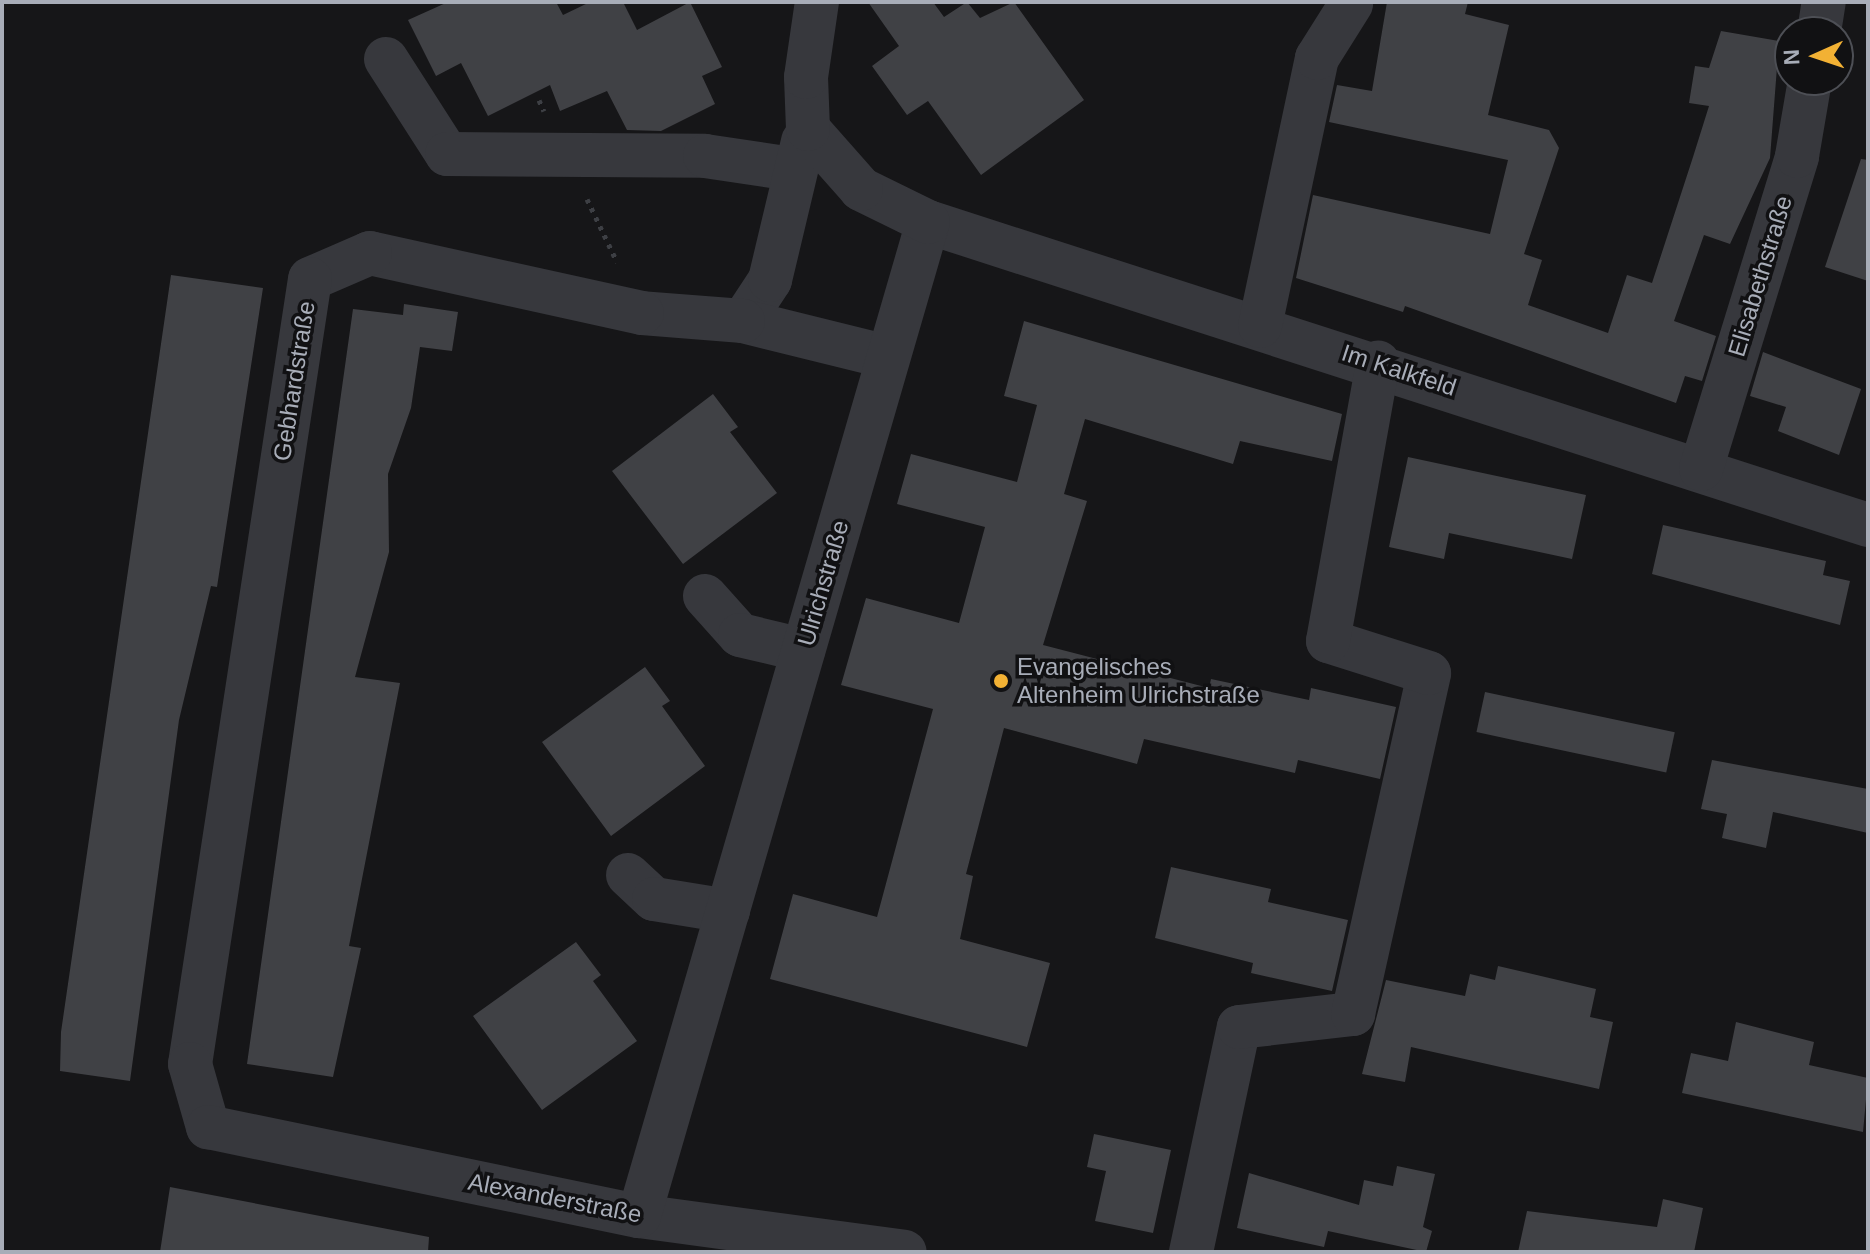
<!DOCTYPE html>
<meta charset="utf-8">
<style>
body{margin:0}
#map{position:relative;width:1870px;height:1254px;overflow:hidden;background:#161618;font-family:Arial,sans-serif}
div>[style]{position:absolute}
.building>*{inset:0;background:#404145;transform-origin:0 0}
.path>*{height:5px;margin-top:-2.5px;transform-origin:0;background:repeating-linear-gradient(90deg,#3d3f44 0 4px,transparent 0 10px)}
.minor>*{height:44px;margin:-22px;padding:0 22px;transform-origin:22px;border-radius:22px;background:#37383d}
.dots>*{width:22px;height:22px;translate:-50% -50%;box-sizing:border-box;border:4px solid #111113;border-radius:50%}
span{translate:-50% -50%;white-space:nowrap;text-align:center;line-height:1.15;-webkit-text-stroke:7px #111113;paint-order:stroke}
.street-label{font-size:24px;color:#a8adb8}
.poi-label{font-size:24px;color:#a8adb8}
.left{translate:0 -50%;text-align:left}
.frame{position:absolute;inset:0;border:4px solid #a8adb8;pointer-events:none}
.north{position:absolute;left:1774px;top:16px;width:80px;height:80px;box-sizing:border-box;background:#111113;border:2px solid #4d4f55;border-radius:50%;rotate:267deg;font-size:22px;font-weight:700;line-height:32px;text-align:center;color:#a8adb8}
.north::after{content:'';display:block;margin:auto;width:28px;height:36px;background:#f2b134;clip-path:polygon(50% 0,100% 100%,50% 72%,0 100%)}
</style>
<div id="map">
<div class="building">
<i style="clip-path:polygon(448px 2px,556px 2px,563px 15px,590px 2px,623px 2px,637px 30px,690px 2px,722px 67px,702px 76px,715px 104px,661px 131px,627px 130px,607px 91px,560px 111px,550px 85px,488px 116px,461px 63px,436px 76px,408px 20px)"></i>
<i style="clip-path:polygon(868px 2px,933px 2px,944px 17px,967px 2px,980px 18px,1014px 2px,1084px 100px,981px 175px,928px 101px,907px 115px,872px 66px,899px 46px)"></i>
<i style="clip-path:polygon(1387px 2px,1468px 2px,1465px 14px,1509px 25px,1488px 115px,1549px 130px,1559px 148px,1524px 254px,1542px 260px,1528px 305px,1608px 333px,1627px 275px,1652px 283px,1693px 157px,1709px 106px,1689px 103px,1695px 66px,1709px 68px,1721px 31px,1779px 41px,1770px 158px,1730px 244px,1704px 235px,1674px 321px,1716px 336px,1702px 381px,1685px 376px,1676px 403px,1405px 306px,1403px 312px,1296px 278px,1313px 195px,1490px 234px,1508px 160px,1329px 122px,1337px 85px,1372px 91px)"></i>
<i style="clip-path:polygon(1861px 159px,1868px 160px,1868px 281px,1825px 267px)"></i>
<i style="clip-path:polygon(171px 275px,263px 288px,217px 587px,211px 586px,179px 720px,130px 1081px,60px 1071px,61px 1032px)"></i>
<i style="clip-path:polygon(404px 304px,458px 312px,452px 351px,420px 347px,411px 408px,388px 474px,389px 552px,355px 677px,400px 683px,349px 946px,361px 948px,333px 1077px,247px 1064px,353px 309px,403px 315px)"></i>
<i style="clip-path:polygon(1024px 321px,1342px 414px,1332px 461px,1240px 441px,1233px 464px,1085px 419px,1064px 494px,1087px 501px,1043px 645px,1209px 688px,1211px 679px,1309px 700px,1311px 688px,1396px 707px,1380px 779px,1298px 760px,1295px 773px,1144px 739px,1137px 764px,1004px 728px,966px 874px,973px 876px,960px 939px,1050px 963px,1027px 1047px,770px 979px,793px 894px,877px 917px,933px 709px,841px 685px,866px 598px,959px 623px,985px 527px,897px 504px,911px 454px,1017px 482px,1037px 405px,1004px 396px)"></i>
<i style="clip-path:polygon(1763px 352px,1861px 389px,1839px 455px,1778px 431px,1786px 407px,1750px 396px)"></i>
<i style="clip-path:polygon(713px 394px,738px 427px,730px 432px,777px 493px,683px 564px,612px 471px)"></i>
<i style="clip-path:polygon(1408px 457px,1586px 495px,1572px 559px,1449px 533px,1444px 559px,1389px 547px)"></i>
<i style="clip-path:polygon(1663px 525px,1826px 561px,1823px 575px,1850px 581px,1840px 625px,1652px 574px)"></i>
<i style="clip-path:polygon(645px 667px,670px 701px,662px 706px,705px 766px,611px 836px,542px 742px)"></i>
<i style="left:1485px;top:692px;width:194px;height:41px;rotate:12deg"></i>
<i style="clip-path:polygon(1712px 760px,1868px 789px,1868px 833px,1773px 812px,1766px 848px,1722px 838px,1727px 814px,1701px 809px)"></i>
<i style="clip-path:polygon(1171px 867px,1271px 889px,1268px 902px,1348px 920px,1332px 991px,1251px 973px,1253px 963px,1155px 938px)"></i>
<i style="clip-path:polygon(576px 942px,601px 975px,593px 981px,637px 1041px,542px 1110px,473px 1016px)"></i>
<i style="clip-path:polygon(1498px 966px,1596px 989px,1590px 1017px,1613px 1022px,1599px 1089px,1411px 1047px,1405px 1082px,1362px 1074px,1386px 980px,1465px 996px,1470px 974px,1495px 980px)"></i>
<i style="clip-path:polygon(1736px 1022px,1814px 1042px,1809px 1065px,1868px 1078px,1863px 1132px,1682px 1093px,1691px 1053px,1728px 1061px)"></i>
<i style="clip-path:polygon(1094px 1134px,1171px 1150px,1153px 1233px,1095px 1221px,1106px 1171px,1087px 1167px)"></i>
<i style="clip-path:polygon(1397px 1166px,1435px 1174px,1423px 1227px,1432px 1231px,1426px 1252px,1328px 1231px,1324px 1247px,1237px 1228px,1249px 1173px,1359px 1205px,1364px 1180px,1393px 1186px)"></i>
<i style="clip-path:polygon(170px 1187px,429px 1237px,428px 1252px,160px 1252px)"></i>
<i style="clip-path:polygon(1663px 1199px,1703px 1208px,1694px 1252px,1518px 1252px,1527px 1211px,1657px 1227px)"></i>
</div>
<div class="path">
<i style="left:539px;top:100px;width:12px;rotate:66deg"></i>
<i style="left:587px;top:199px;width:70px;rotate:64.5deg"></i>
</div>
<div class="minor">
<i style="left:1819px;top:32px;width:30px;rotate:-81deg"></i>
<i style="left:386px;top:59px;width:113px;rotate:57.3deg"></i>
<i style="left:447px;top:154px;width:258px;rotate:0.4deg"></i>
<i style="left:705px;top:156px;width:88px;rotate:8.5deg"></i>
<i style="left:928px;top:222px;width:988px;rotate:17.87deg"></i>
<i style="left:743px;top:321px;width:49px;rotate:-56.6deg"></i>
<i style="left:770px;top:280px;width:143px;rotate:-76.6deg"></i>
<i style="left:1260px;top:326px;width:274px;rotate:-78deg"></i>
<i style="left:1317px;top:58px;width:64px;rotate:-57.8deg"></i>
<i style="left:888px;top:357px;width:149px;rotate:-166.1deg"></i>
<i style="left:743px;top:321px;width:101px;rotate:-175.5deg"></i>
<i style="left:642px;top:313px;width:279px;rotate:-167.6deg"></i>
<i style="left:370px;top:253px;width:65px;rotate:156.6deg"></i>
<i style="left:310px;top:279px;width:794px;rotate:98.69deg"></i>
<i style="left:190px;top:1064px;width:66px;rotate:74.1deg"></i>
<i style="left:208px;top:1127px;width:440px;rotate:11.7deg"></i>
<i style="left:639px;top:1216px;width:268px;rotate:7.7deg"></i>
<i style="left:1701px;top:469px;width:327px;rotate:-72.9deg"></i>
<i style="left:1797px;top:156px;width:77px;rotate:-80.3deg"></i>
<i style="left:705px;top:596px;width:52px;rotate:48.1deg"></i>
<i style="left:740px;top:635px;width:65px;rotate:13.4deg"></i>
<i style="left:628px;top:875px;width:35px;rotate:43deg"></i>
<i style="left:654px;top:899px;width:75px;rotate:9.2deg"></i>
<i style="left:639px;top:1216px;width:1035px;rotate:-73.79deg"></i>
<i style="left:928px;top:222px;width:75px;rotate:-153.8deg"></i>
<i style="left:861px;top:189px;width:80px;rotate:-131.5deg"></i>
<i style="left:808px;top:129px;width:52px;rotate:-92.2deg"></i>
<i style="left:806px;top:77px;width:76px;rotate:-81.7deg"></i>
<i style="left:1191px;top:1252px;width:230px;rotate:-78deg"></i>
<i style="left:1239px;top:1027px;width:115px;rotate:-6.5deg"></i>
<i style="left:1353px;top:1014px;width:349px;rotate:-77.4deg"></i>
<i style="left:1429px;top:673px;width:106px;rotate:-162.4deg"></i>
<i style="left:1328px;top:641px;width:283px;rotate:-79.8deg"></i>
</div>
<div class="dots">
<i style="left:1001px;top:681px;background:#f2b134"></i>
</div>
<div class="street-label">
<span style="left:1760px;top:276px;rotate:-73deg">Elisabethstraße</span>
<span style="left:1399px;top:370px;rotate:18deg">Im Kalkfeld</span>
<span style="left:294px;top:381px;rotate:-81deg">Gebhardstraße</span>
<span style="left:823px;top:583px;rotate:-74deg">Ulrichstraße</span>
<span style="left:555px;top:1198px;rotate:11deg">Alexanderstraße</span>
</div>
<div class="poi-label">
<span class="left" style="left:1017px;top:681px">Evangelisches<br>Altenheim Ulrichstraße</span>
</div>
<div class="frame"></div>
<div class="north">N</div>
</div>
